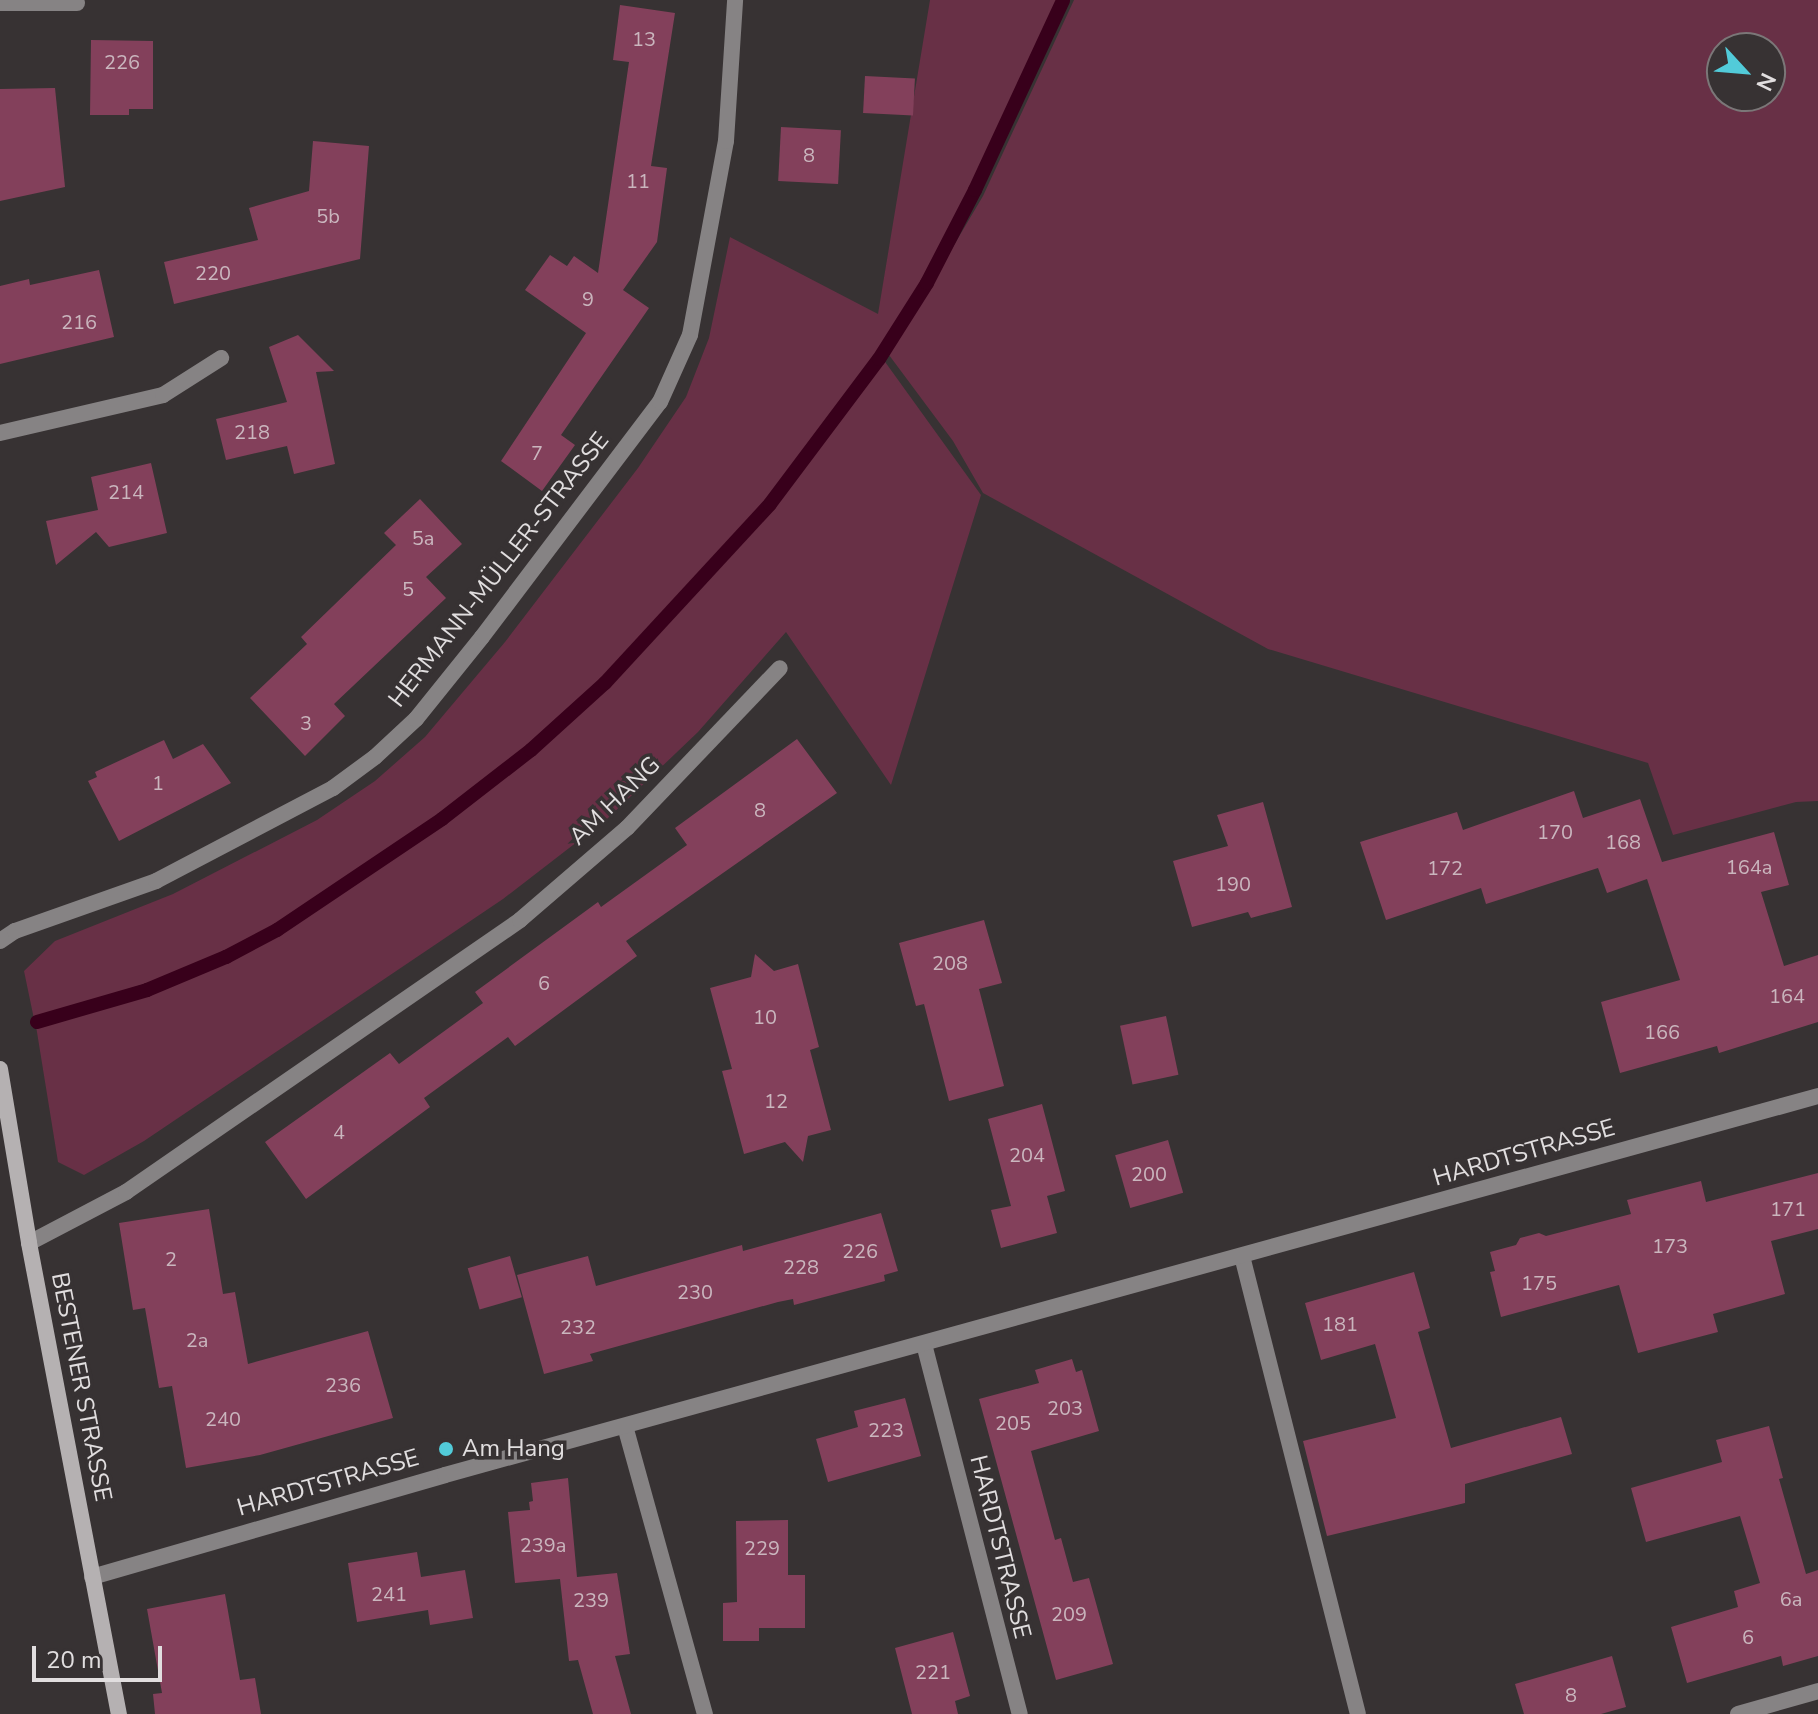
<!DOCTYPE html>
<meta charset="utf-8">
<style>
body{margin:0}
#map{position:relative;width:1818px;height:1714px;overflow:hidden;background:#373233;font-family:"Nunito Sans",sans-serif}
div>[style]{position:absolute}
.green>*{inset:0;background:#683046}
.stream>*{height:14px;margin:-7px;padding:0 7px;transform-origin:7px;border-radius:7px;background:#38001b}
.building>*{inset:0;background:#83405b;transform-origin:0 0}
.lane>*{height:16px;margin:-8px;padding:0 8px;transform-origin:8px;border-radius:8px;background:#868384}
.street>*{height:16px;margin:-8px;padding:0 8px;transform-origin:8px;border-radius:8px;background:#868384}
.secondary>*{height:16px;margin:-8px;padding:0 8px;transform-origin:8px;border-radius:8px;background:#b5b1b2}
.dots>*{width:22px;height:22px;translate:-50% -50%;box-sizing:border-box;border:4px solid #373233;border-radius:50%}
span{translate:-50% -50%;white-space:nowrap;text-align:center;line-height:1.15;-webkit-text-stroke:7px #373233;paint-order:stroke}
.number-label{font-size:20px;color:#cab6be}
.number-label span{-webkit-text-stroke-width:0}
.street-label{font-size:24px;color:#e1dedf}
.poi-label{font-size:24px;color:#e1dedf}
.left{translate:0 -50%;text-align:left}
.north{position:absolute;left:1706px;top:32px;width:80px;height:80px;box-sizing:border-box;background:#373233;border:2px solid #7b7778;border-radius:50%;rotate:116deg;font-size:22px;font-weight:700;line-height:32px;text-align:center;color:#e1dedf}
.north::after{content:'';display:block;margin:auto;width:28px;height:36px;background:#52cbd9;clip-path:polygon(50% 0,100% 100%,50% 72%,0 100%)}
.scale{position:absolute;left:32px;top:1646px;width:130px;height:36px;box-sizing:border-box;border:4px solid #e1dedf;border-top:0;padding-left:10px;font-size:24px;line-height:28px;white-space:nowrap;color:#e1dedf;-webkit-text-stroke:6px #373233;paint-order:stroke}
</style>
<div id="map">
<div class="green">
<i style="clip-path:polygon(930px 0,1061px 0,971px 192px,902px 320px,778px 490px,683px 600px,615px 669px,529px 747px,396px 848px,337px 887px,275px 926px,191px 969px,34px 1019px,24px 971px,55px 941px,173px 894px,317px 820px,375px 781px,425px 737px,505px 642px,638px 468px,686px 397px,709px 338px,730px 237px,878px 314px)"></i>
<i style="clip-path:polygon(evenodd,1074px 0,1818px 0,1818px 801px,1796px 802px,1673px 835px,1648px 763px,1268px 649px,983px 493px,953px 441px,889px 355px,983px 196px,1074px 0,1770px 48px,1770px 96px,1722px 96px,1722px 48px,1770px 48px)"></i>
<i style="clip-path:polygon(883px 359px,981px 495px,891px 785px,786px 632px,698px 732px,608px 818px,503px 899px,144px 1141px,84px 1175px,58px 1162px,36px 1026px,147px 993px,239px 954px,275px 935px,364px 877px,518px 765px,641px 653px,709px 580px,777px 500px)"></i>
</div>
<div class="stream">
<i style="left:37px;top:1022px;width:115px;rotate:-16.2deg"></i>
<i style="left:147px;top:990px;width:86px;rotate:-22.7deg"></i>
<i style="left:226px;top:957px;width:58px;rotate:-27.9deg"></i>
<i style="left:277px;top:930px;width:199px;rotate:-33.9deg"></i>
<i style="left:442px;top:819px;width:113px;rotate:-37.8deg"></i>
<i style="left:531px;top:750px;width:100px;rotate:-42.2deg"></i>
<i style="left:605px;top:683px;width:243px;rotate:-47.3deg"></i>
<i style="left:770px;top:504px;width:181px;rotate:-53.1deg"></i>
<i style="left:879px;top:359px;width:90px;rotate:-57.7deg"></i>
<i style="left:927px;top:283px;width:105px;rotate:-62.7deg"></i>
<i style="left:975px;top:190px;width:209px;rotate:-65.1deg"></i>
</div>
<div class="building">
<i style="clip-path:polygon(620px 5px,675px 13px,651px 166px,667px 168px,657px 242px,623px 290px,649px 308px,561px 435px,575px 445px,542px 491px,501px 461px,586px 333px,525px 290px,550px 255px,567px 266px,574px 256px,598px 273px,629px 62px,613px 60px)"></i>
<i style="clip-path:polygon(91px 40px,153px 41px,153px 109px,129px 109px,129px 115px,90px 115px)"></i>
<i style="left:865px;top:76px;width:50px;height:37px;rotate:3deg"></i>
<i style="clip-path:polygon(55px 88px,65px 187px,0 201px,0 89px)"></i>
<i style="left:781px;top:127px;width:60px;height:54px;rotate:3deg"></i>
<i style="clip-path:polygon(313px 141px,369px 146px,360px 259px,174px 304px,164px 262px,258px 240px,249px 208px,309px 191px)"></i>
<i style="clip-path:polygon(99px 270px,114px 337px,0 364px,0 286px,29px 279px,30px 285px)"></i>
<i style="clip-path:polygon(298px 335px,334px 371px,316px 372px,335px 464px,294px 474px,287px 446px,226px 460px,216px 419px,287px 402px,269px 347px)"></i>
<i style="clip-path:polygon(151px 463px,167px 533px,109px 547px,96px 532px,56px 565px,46px 521px,98px 510px,91px 477px)"></i>
<i style="clip-path:polygon(420px 499px,462px 544px,426px 577px,446px 598px,334px 704px,345px 716px,305px 756px,250px 698px,307px 644px,301px 637px,396px 545px,384px 533px)"></i>
<i style="clip-path:polygon(797px 739px,837px 793px,626px 941px,637px 956px,515px 1046px,508px 1037px,424px 1098px,430px 1107px,306px 1199px,265px 1142px,390px 1053px,399px 1064px,483px 1003px,475px 992px,598px 902px,601px 907px,687px 845px,675px 828px)"></i>
<i style="clip-path:polygon(164px 740px,173px 759px,203px 744px,231px 783px,119px 841px,88px 781px,97px 777px,95px 772px)"></i>
<i style="clip-path:polygon(1574px 791px,1583px 818px,1640px 799px,1662px 862px,1774px 832px,1789px 885px,1761px 892px,1784px 966px,1818px 955px,1818px 1022px,1719px 1053px,1717px 1046px,1620px 1073px,1601px 1002px,1680px 980px,1647px 879px,1607px 893px,1598px 868px,1486px 904px,1481px 888px,1386px 920px,1360px 842px,1457px 812px,1463px 830px)"></i>
<i style="clip-path:polygon(1263px 802px,1292px 907px,1251px 918px,1248px 912px,1192px 927px,1173px 861px,1228px 846px,1217px 815px)"></i>
<i style="clip-path:polygon(984px 920px,1002px 983px,979px 989px,1004px 1086px,949px 1101px,924px 1004px,916px 1006px,899px 943px)"></i>
<i style="clip-path:polygon(755px 954px,774px 971px,798px 964px,819px 1047px,810px 1050px,831px 1130px,808px 1136px,803px 1162px,785px 1142px,744px 1154px,722px 1071px,732px 1069px,710px 988px,751px 977px)"></i>
<i style="left:1166px;top:1016px;width:60px;height:47px;rotate:78deg"></i>
<i style="clip-path:polygon(1042px 1104px,1065px 1191px,1047px 1196px,1057px 1233px,1001px 1248px,991px 1210px,1011px 1206px,988px 1119px)"></i>
<i style="left:1168px;top:1140px;width:55px;height:55px;rotate:74deg"></i>
<i style="clip-path:polygon(1818px 1173px,1818px 1229px,1771px 1241px,1785px 1294px,1713px 1314px,1718px 1332px,1638px 1353px,1619px 1285px,1501px 1317px,1490px 1272px,1495px 1271px,1490px 1252px,1516px 1245px,1520px 1238px,1539px 1233px,1546px 1236px,1631px 1214px,1627px 1200px,1701px 1181px,1706px 1202px)"></i>
<i style="clip-path:polygon(209px 1209px,223px 1294px,235px 1292px,248px 1364px,368px 1331px,393px 1418px,260px 1455px,186px 1468px,172px 1386px,159px 1388px,145px 1308px,133px 1310px,119px 1223px)"></i>
<i style="clip-path:polygon(881px 1213px,898px 1271px,884px 1275px,885px 1281px,794px 1305px,793px 1299px,778px 1302px,590px 1354px,593px 1361px,544px 1374px,517px 1275px,588px 1256px,596px 1286px,742px 1245px,743px 1251px)"></i>
<i style="left:510px;top:1256px;width:43px;height:44px;rotate:74deg"></i>
<i style="clip-path:polygon(1414px 1272px,1430px 1328px,1418px 1332px,1451px 1448px,1561px 1417px,1572px 1454px,1465px 1484px,1465px 1503px,1327px 1536px,1303px 1441px,1396px 1418px,1375px 1344px,1321px 1360px,1305px 1303px)"></i>
<i style="clip-path:polygon(1072px 1359px,1076px 1372px,1082px 1370px,1099px 1431px,1031px 1451px,1055px 1540px,1061px 1538px,1073px 1582px,1089px 1578px,1113px 1664px,1056px 1680px,979px 1399px,1039px 1383px,1035px 1370px)"></i>
<i style="clip-path:polygon(905px 1398px,921px 1456px,828px 1482px,816px 1439px,858px 1427px,854px 1411px)"></i>
<i style="clip-path:polygon(1769px 1426px,1783px 1478px,1779px 1479px,1806px 1574px,1818px 1570px,1818px 1656px,1783px 1666px,1781px 1656px,1687px 1683px,1671px 1627px,1738px 1607px,1734px 1591px,1760px 1583px,1740px 1516px,1646px 1542px,1631px 1488px,1722px 1462px,1716px 1440px)"></i>
<i style="clip-path:polygon(568px 1478px,577px 1577px,617px 1573px,630px 1654px,615px 1656px,631px 1714px,593px 1714px,578px 1660px,569px 1661px,560px 1579px,515px 1583px,508px 1512px,530px 1510px,529px 1502px,533px 1501px,531px 1483px)"></i>
<i style="clip-path:polygon(788px 1520px,788px 1575px,805px 1575px,805px 1628px,759px 1628px,759px 1641px,723px 1641px,723px 1603px,737px 1602px,736px 1521px)"></i>
<i style="clip-path:polygon(417px 1552px,421px 1577px,465px 1570px,473px 1618px,430px 1625px,428px 1610px,357px 1622px,348px 1563px)"></i>
<i style="clip-path:polygon(225px 1594px,240px 1680px,255px 1678px,261px 1714px,155px 1714px,153px 1694px,162px 1693px,147px 1609px)"></i>
<i style="clip-path:polygon(953px 1632px,970px 1696px,955px 1701px,958px 1714px,912px 1714px,895px 1648px)"></i>
<i style="clip-path:polygon(1612px 1656px,1626px 1707px,1601px 1714px,1524px 1714px,1515px 1684px)"></i>
</div>
<div class="lane">
<i style="left:0;top:3px;width:77px"></i>
<i style="left:0;top:433px;width:167px;rotate:-13.1deg"></i>
<i style="left:163px;top:395px;width:69px;rotate:-32.5deg"></i>
<i style="left:29px;top:1243px;width:110px;rotate:-27.7deg"></i>
<i style="left:126px;top:1192px;width:479px;rotate:-34.6deg"></i>
<i style="left:520px;top:920px;width:141px;rotate:-40.7deg"></i>
<i style="left:627px;top:828px;width:221px;rotate:-46.3deg"></i>
<i style="left:1242px;top:1256px;width:472px;rotate:75.8deg"></i>
<i style="left:924px;top:1344px;width:382px;rotate:75.5deg"></i>
<i style="left:625px;top:1426px;width:299px;rotate:74.5deg"></i>
</div>
<div class="street">
<i style="left:0;top:941px;width:18px;rotate:-34deg"></i>
<i style="left:15px;top:931px;width:150px;rotate:-19.5deg"></i>
<i style="left:156px;top:881px;width:200px;rotate:-27.7deg"></i>
<i style="left:333px;top:788px;width:52px;rotate:-36.4deg"></i>
<i style="left:375px;top:757px;width:56px;rotate:-42.8deg"></i>
<i style="left:416px;top:719px;width:105px;rotate:-51.2deg"></i>
<i style="left:482px;top:637px;width:295px;rotate:-52.9deg"></i>
<i style="left:660px;top:402px;width:73px;rotate:-65.9deg"></i>
<i style="left:690px;top:335px;width:197px;rotate:-79.5deg"></i>
<i style="left:726px;top:141px;width:141px;rotate:-86.3deg"></i>
<i style="left:92px;top:1577px;width:367px;rotate:-16.1deg"></i>
<i style="left:445px;top:1475px;width:1424px;rotate:-15.43deg"></i>
<i style="left:1738px;top:1714px;width:83px;rotate:-16deg"></i>
</div>
<div class="secondary">
<i style="left:0;top:1069px;width:176px;rotate:80.5deg"></i>
<i style="left:29px;top:1243px;width:480px;rotate:79.2deg"></i>
</div>
<div class="dots">
<i style="left:446px;top:1449px;background:#52cbd9"></i>
</div>
<div class="number-label">
<span style="left:644px;top:39px">13</span>
<span style="left:122px;top:62px">226</span>
<span style="left:809px;top:155px">8</span>
<span style="left:638px;top:181px">11</span>
<span style="left:328px;top:216px">5b</span>
<span style="left:213px;top:273px">220</span>
<span style="left:588px;top:299px">9</span>
<span style="left:79px;top:322px">216</span>
<span style="left:252px;top:432px">218</span>
<span style="left:537px;top:453px">7</span>
<span style="left:126px;top:492px">214</span>
<span style="left:423px;top:538px">5a</span>
<span style="left:408px;top:589px">5</span>
<span style="left:306px;top:723px">3</span>
<span style="left:158px;top:783px">1</span>
<span style="left:760px;top:810px">8</span>
<span style="left:1555px;top:832px">170</span>
<span style="left:1623px;top:842px">168</span>
<span style="left:1749px;top:867px">164a</span>
<span style="left:1445px;top:868px">172</span>
<span style="left:1233px;top:884px">190</span>
<span style="left:950px;top:963px">208</span>
<span style="left:544px;top:983px">6</span>
<span style="left:1787px;top:996px">164</span>
<span style="left:765px;top:1017px">10</span>
<span style="left:1662px;top:1032px">166</span>
<span style="left:776px;top:1101px">12</span>
<span style="left:339px;top:1132px">4</span>
<span style="left:1027px;top:1155px">204</span>
<span style="left:1149px;top:1174px">200</span>
<span style="left:1788px;top:1209px">171</span>
<span style="left:1670px;top:1246px">173</span>
<span style="left:860px;top:1251px">226</span>
<span style="left:171px;top:1259px">2</span>
<span style="left:801px;top:1267px">228</span>
<span style="left:1539px;top:1283px">175</span>
<span style="left:695px;top:1292px">230</span>
<span style="left:1340px;top:1324px">181</span>
<span style="left:578px;top:1327px">232</span>
<span style="left:197px;top:1340px">2a</span>
<span style="left:343px;top:1385px">236</span>
<span style="left:1065px;top:1408px">203</span>
<span style="left:223px;top:1419px">240</span>
<span style="left:1013px;top:1423px">205</span>
<span style="left:886px;top:1430px">223</span>
<span style="left:543px;top:1545px">239a</span>
<span style="left:762px;top:1548px">229</span>
<span style="left:389px;top:1594px">241</span>
<span style="left:1791px;top:1599px">6a</span>
<span style="left:591px;top:1600px">239</span>
<span style="left:1069px;top:1614px">209</span>
<span style="left:1748px;top:1637px">6</span>
<span style="left:933px;top:1672px">221</span>
<span style="left:1571px;top:1695px">8</span>
</div>
<div class="street-label">
<span style="left:499px;top:570px;rotate:-52deg">HERMANN-MÜLLER-STRASSE</span>
<span style="left:615px;top:801px;rotate:-44deg">AM HANG</span>
<span style="left:1524px;top:1153px;rotate:-16deg">HARDTSTRASSE</span>
<span style="left:81px;top:1387px;rotate:79deg">BESTENER STRASSE</span>
<span style="left:328px;top:1483px;rotate:-16deg">HARDTSTRASSE</span>
<span style="left:1000px;top:1547px;rotate:76deg">HARDTSTRASSE</span>
</div>
<div class="poi-label">
<span class="left" style="left:462px;top:1449px">Am Hang</span>
</div>
<div class="north">N</div>
<div class="scale">20 m</div>
</div>
